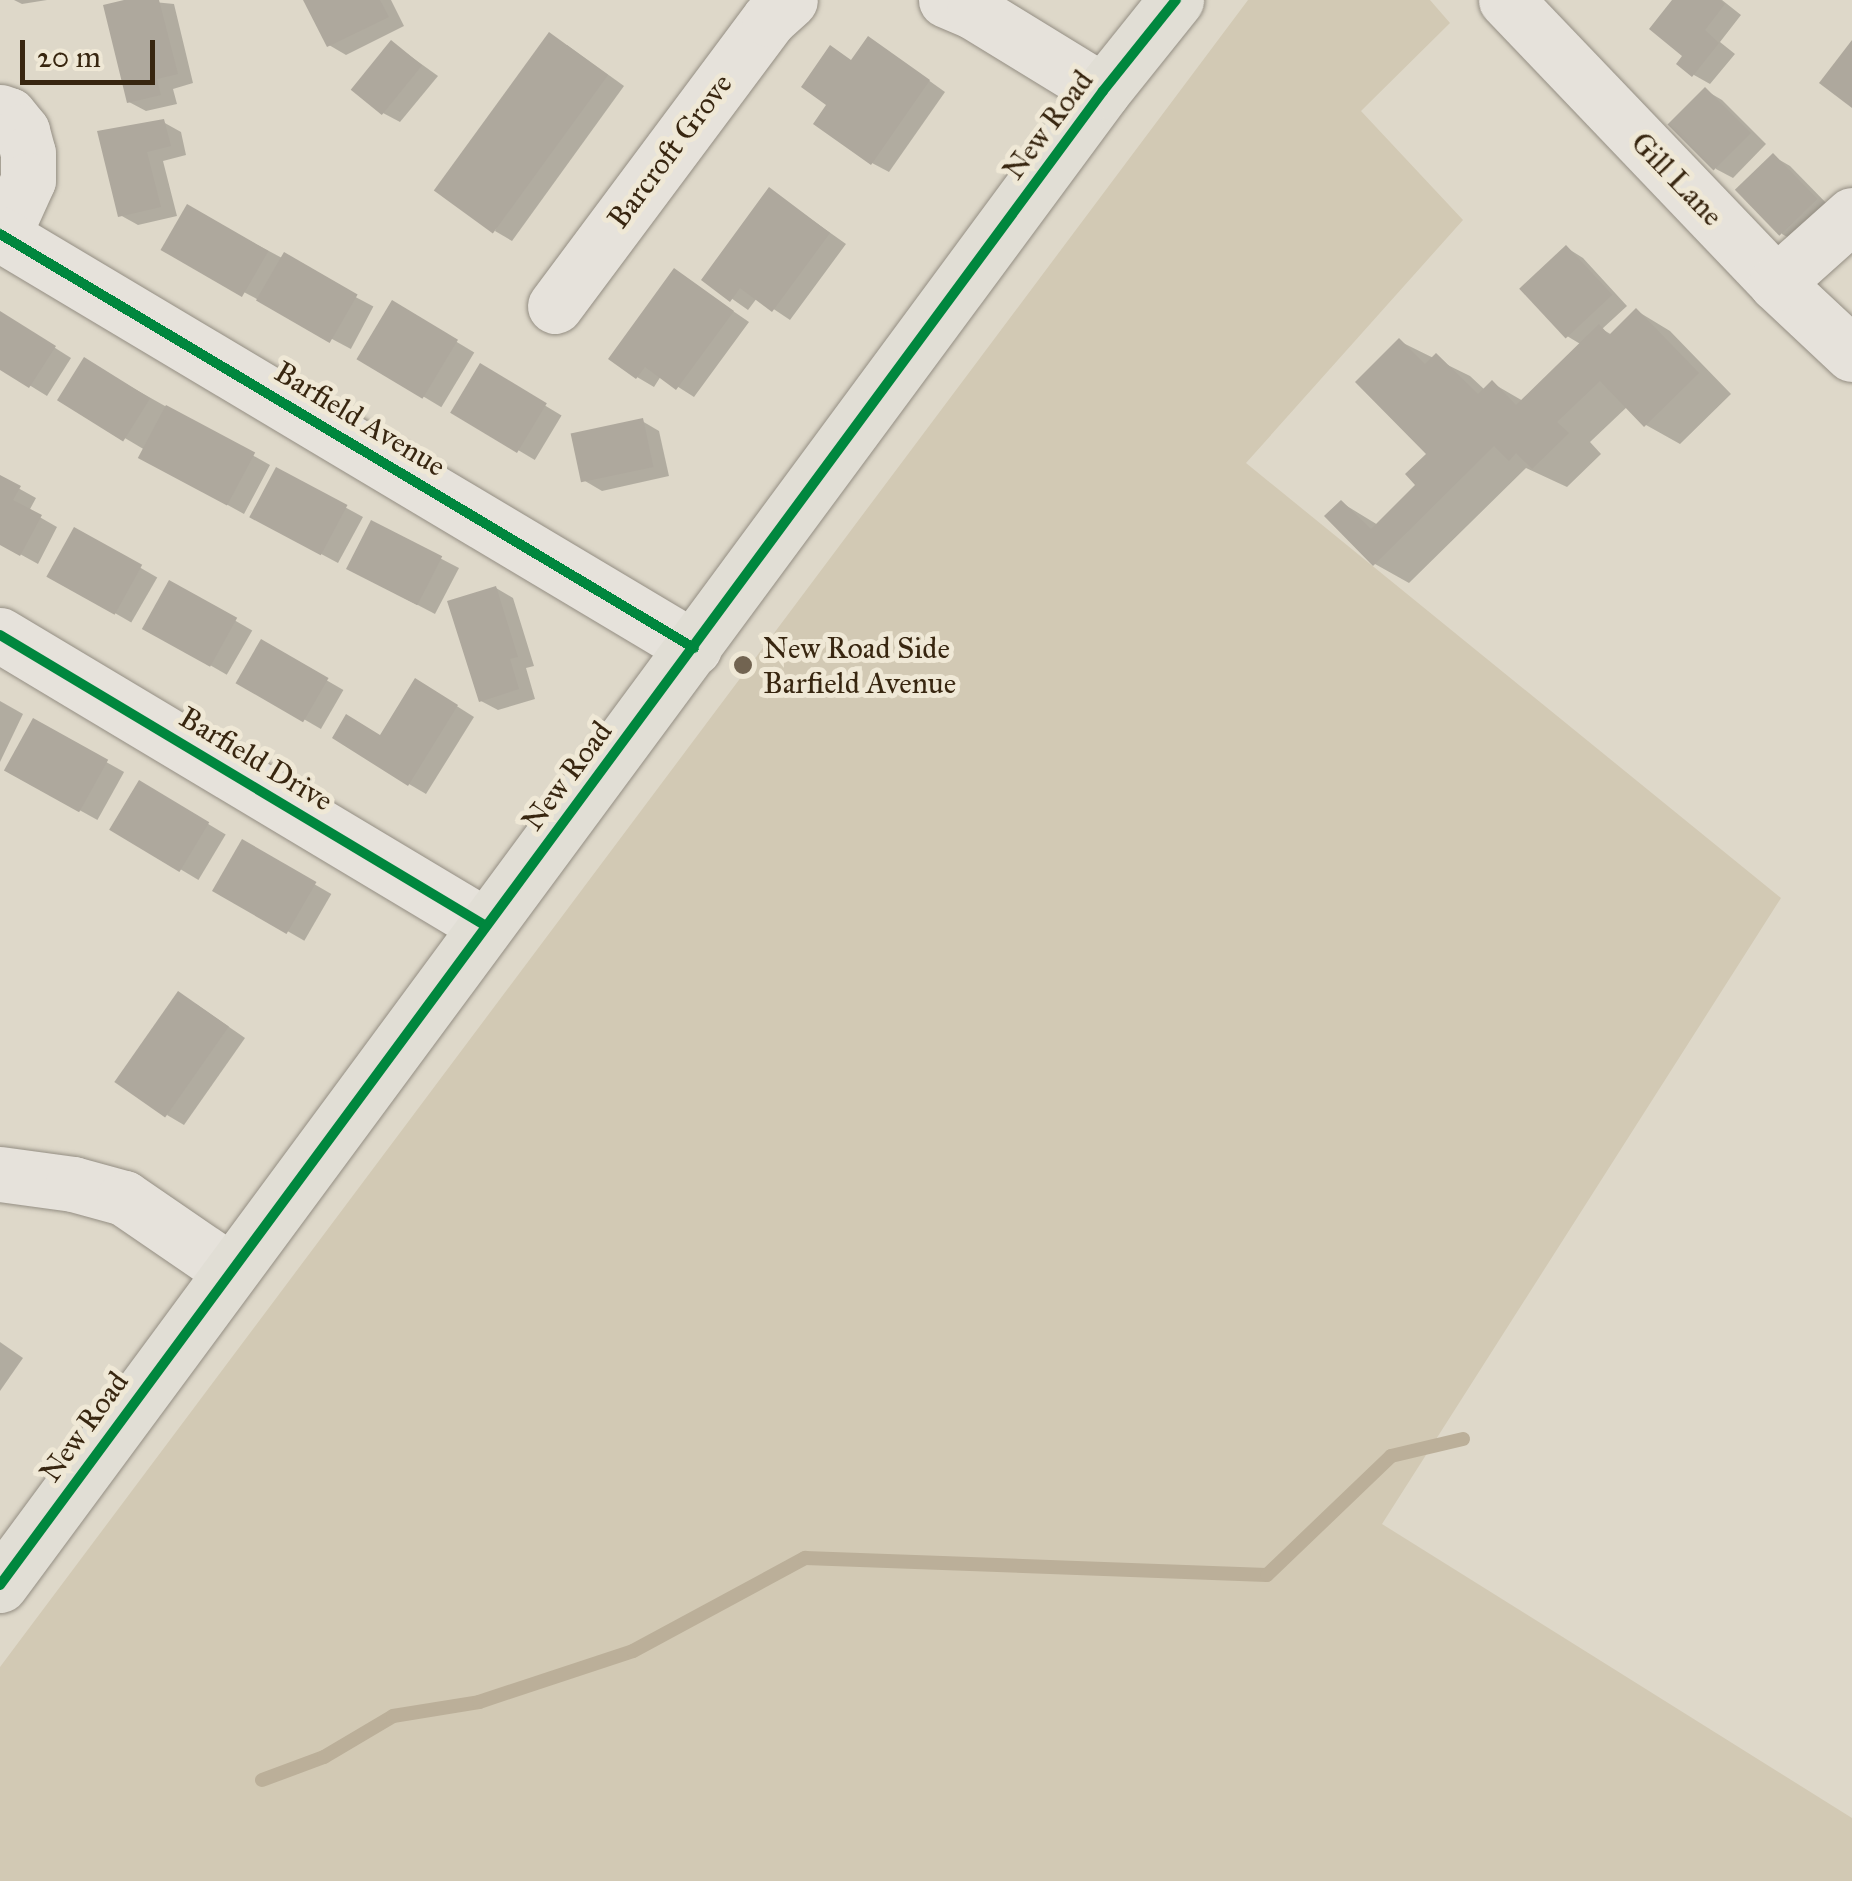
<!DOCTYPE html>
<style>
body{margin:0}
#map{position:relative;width:1852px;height:1881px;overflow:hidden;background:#ded8c9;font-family:"IM FELL Great Primer",serif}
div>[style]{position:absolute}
.green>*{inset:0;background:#d2c9b4}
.shadow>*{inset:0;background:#0003;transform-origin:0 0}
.stream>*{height:14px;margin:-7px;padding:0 7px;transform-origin:7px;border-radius:7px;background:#bbaf99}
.building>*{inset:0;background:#aea89d;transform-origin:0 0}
.roads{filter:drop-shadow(0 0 2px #948e83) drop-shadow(0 0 2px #948e83)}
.minor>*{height:55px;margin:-27.5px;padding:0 27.5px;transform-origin:27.5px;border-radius:27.5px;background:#e6e2db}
.major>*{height:55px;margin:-27.5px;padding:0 27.5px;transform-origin:27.5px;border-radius:27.5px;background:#e1ded5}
.cycleway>*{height:10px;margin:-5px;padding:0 5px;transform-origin:5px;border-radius:5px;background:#00873e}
.dots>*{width:28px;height:28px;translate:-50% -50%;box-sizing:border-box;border:5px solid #efe8d6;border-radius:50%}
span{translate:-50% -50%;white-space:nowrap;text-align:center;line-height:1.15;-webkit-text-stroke:10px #efe8d6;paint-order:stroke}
.street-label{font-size:30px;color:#382610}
.poi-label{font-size:30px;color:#382610}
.left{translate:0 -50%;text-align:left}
.scale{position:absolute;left:20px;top:40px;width:135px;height:45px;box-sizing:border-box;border:5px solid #382610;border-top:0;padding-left:12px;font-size:30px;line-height:35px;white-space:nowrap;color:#382610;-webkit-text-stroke:8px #efe8d6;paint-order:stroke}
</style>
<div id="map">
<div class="green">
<i style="clip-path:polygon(1248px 0,1430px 0,1450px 23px,1361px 111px,1463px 220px,1246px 463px,1781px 898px,1382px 1524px,1852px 1818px,1852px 1881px,0 1881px,0 1667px)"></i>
</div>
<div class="shadow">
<i style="clip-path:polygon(14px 0,47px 0,22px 4px)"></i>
<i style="clip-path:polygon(134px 0,174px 4px,193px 83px,173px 89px,177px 104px,146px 111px,129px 102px)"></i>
<i style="clip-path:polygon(306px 0,391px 0,404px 26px,346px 55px,329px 45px)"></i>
<i style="clip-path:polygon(1673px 0,1722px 0,1741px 15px,1720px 42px,1735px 54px,1710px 84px,1694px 75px)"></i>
<i style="clip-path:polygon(392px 43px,438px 76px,400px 122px,383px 113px)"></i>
<i style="clip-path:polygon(567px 45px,624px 86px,512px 241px,495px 231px)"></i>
<i style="clip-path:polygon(885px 49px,945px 92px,889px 172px,872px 163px,829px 104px,853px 62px)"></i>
<i style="clip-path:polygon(1705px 90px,1722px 100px,1766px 144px,1733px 178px,1716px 169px)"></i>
<i style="clip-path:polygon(163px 122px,181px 132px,186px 155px,163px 161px,177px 216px,138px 225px,120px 215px,100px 133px)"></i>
<i style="clip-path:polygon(1773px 156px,1790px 166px,1833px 210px,1799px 244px,1782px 234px)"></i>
<i style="clip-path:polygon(770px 190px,846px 244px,790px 320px,757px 298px,748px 310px,704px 279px)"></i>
<i style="left:188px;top:208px;width:210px;height:48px;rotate:28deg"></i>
<i style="clip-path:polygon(1567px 248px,1583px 258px,1627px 306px,1602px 329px,1612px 335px,1637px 311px,1670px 331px,1731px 394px,1680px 444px,1646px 425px,1628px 406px,1590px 442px,1601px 454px,1567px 487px,1526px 468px,1409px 583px,1375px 564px,1342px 503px,1378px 525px,1419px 485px,1429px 454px,1399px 341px,1470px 376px,1485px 390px,1492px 383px,1523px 401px,1582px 345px,1567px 336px)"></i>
<i style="clip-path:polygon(675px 271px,749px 322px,694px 397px,661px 376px,654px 387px,637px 377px)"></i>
<i style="left:392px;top:303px;width:96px;height:64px;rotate:31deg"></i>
<i style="clip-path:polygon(0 313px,71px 358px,47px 396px,0 367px)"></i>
<i style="clip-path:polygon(85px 361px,270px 465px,244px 514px,141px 457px,145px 450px,61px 400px)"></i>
<i style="left:481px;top:367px;width:94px;height:52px;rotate:31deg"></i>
<i style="clip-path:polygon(642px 421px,659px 431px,669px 476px,602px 491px,585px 481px)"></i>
<i style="clip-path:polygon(277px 470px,363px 517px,338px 563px,269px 526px)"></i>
<i style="clip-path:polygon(0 478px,36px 498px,29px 511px,57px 527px,38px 564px,0 543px)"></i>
<i style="clip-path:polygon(372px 523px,459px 568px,435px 614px,366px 578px)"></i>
<i style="left:75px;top:530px;width:95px;height:52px;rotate:30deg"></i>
<i style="left:170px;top:583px;width:95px;height:51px;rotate:30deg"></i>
<i style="clip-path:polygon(496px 588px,513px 598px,534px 666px,526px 668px,535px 699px,498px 710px,481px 701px)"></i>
<i style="left:262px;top:643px;width:94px;height:45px;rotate:30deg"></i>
<i style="clip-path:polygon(433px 691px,474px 717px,426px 794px,409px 784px,381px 738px)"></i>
<i style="clip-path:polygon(0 701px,23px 714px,0 762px)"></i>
<i style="left:34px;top:722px;width:103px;height:55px;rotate:29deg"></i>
<i style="left:140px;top:783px;width:100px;height:53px;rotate:31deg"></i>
<i style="left:243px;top:843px;width:102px;height:54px;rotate:30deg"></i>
<i style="clip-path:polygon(196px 1004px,245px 1038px,184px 1125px,167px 1115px)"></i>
<i style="clip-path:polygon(0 1342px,23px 1358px,0 1391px)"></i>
</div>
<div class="stream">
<i style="left:262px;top:1780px;width:66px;rotate:-20.4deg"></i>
<i style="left:324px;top:1757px;width:80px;rotate:-30.7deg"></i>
<i style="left:393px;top:1716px;width:87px;rotate:-9.2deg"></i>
<i style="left:479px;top:1702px;width:162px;rotate:-18.3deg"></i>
<i style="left:633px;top:1651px;width:196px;rotate:-28.4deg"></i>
<i style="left:805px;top:1558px;width:462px;rotate:2.1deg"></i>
<i style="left:1267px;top:1575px;width:172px;rotate:-43.8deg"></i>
<i style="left:1391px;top:1456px;width:74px;rotate:-13.3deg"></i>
</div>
<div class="building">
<i style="clip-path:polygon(124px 0,159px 0,178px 74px,157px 79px,161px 95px,127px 103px,103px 5px)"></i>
<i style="clip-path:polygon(303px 0,380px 0,389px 17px,327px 47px)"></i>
<i style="clip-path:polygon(1672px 0,1720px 0,1725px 4px,1705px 30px,1719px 43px,1692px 77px,1676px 64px,1682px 56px,1649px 29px)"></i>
<i style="left:549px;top:32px;width:73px;height:196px;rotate:36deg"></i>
<i style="clip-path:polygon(868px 36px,930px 80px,871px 165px,813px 124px,826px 105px,801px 87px,830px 45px,851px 60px)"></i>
<i style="left:391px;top:40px;width:40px;height:64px;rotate:39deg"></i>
<i style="clip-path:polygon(1852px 40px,1852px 108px,1819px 83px)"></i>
<i style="left:1705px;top:87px;width:65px;height:53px;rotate:45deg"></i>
<i style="clip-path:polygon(164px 119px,171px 146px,147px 152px,161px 207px,118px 217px,97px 131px)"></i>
<i style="left:1773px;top:153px;width:64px;height:53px;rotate:46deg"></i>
<i style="clip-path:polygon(769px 187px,830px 233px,772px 312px,740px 288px,730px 302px,701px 280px)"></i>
<i style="left:187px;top:204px;width:94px;height:53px;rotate:30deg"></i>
<i style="left:1566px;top:245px;width:68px;height:64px;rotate:47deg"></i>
<i style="left:284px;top:252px;width:85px;height:56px;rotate:30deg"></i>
<i style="clip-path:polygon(674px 268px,734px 311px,676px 390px,645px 367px,636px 379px,608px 359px)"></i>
<i style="left:392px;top:300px;width:77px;height:69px;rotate:31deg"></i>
<i style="clip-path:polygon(1636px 308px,1699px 373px,1644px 427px,1600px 381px,1557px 422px,1569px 433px,1532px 469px,1516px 453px,1509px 461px,1494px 446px,1373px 566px,1324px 516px,1341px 500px,1371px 529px,1415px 485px,1405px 474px,1426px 454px,1355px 382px,1399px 338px,1425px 364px,1436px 353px,1478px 394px,1492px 380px,1516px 405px,1599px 324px,1609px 335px)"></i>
<i style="clip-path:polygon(0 311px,56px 346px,29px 388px,0 370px)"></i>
<i style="left:84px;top:357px;width:78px;height:51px;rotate:32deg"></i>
<i style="left:480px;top:363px;width:78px;height:58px;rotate:31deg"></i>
<i style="left:166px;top:405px;width:101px;height:60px;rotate:28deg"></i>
<i style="left:643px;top:418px;width:50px;height:74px;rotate:78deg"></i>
<i style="left:276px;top:467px;width:81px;height:57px;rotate:28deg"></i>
<i style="clip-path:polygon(0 475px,21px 486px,13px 500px,42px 515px,20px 556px,0 545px)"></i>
<i style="left:371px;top:520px;width:80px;height:55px;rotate:27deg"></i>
<i style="left:74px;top:527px;width:78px;height:57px;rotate:29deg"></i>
<i style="left:169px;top:580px;width:78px;height:56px;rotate:29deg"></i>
<i style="clip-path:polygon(496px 586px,518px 657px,510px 659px,519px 689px,479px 702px,447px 601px)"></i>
<i style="left:261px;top:639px;width:78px;height:51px;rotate:30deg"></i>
<i style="clip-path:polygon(415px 678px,458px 705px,408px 786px,332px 738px,346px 714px,380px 735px)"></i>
<i style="left:33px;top:718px;width:86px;height:60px;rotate:29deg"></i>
<i style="left:139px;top:780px;width:82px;height:58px;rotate:31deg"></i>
<i style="left:242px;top:839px;width:86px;height:60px;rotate:30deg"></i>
<i style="left:178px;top:991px;width:62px;height:111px;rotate:35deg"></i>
</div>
<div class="roads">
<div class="minor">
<i style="left:946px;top:0;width:30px;rotate:23deg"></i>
<i style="left:974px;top:12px;width:151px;rotate:31.5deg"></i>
<i style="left:1506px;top:0;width:391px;rotate:46.3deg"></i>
<i style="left:1776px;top:283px;width:104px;rotate:43.1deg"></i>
<i style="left:0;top:112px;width:9px;rotate:18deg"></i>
<i style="left:9px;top:115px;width:21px;rotate:51deg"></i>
<i style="left:22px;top:131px;width:23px;rotate:75deg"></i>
<i style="left:28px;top:153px;width:27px;rotate:90deg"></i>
<i style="left:28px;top:180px;width:60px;rotate:114.4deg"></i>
<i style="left:0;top:234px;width:808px;rotate:30.82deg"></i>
<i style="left:1776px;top:283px;width:102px;rotate:-41.8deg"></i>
<i style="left:555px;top:306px;width:358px;rotate:-53.3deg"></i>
<i style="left:769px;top:19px;width:28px;rotate:-42deg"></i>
<i style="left:0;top:635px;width:566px;rotate:30.91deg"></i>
<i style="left:0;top:1174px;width:74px;rotate:7.8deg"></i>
<i style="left:73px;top:1184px;width:53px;rotate:15.4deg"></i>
<i style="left:124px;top:1198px;width:127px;rotate:34.4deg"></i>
</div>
<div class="major">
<i style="left:0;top:1585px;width:1857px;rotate:-53.56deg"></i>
<i style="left:1103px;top:91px;width:117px;rotate:-51.3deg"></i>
</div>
</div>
<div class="cycleway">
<i style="left:0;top:234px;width:808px;rotate:30.82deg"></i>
<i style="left:0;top:635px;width:566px;rotate:30.91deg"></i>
<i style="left:0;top:1585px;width:1857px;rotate:-53.56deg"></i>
<i style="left:1103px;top:91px;width:117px;rotate:-51.3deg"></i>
</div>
<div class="dots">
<i style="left:743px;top:665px;background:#726451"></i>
</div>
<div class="street-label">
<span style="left:1048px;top:125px;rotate:-53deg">New Road</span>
<span style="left:670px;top:151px;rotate:-53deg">Barcroft Grove</span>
<span style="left:1677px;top:179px;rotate:46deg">Gill Lane</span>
<span style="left:360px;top:419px;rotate:31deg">Barfield Avenue</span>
<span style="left:256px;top:759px;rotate:31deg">Barfield Drive</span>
<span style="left:567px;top:776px;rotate:-53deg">New Road</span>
<span style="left:84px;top:1427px;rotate:-54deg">New Road</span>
</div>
<div class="poi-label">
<span class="left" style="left:763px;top:665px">New Road Side<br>Barfield Avenue</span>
</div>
<div class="scale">20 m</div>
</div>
